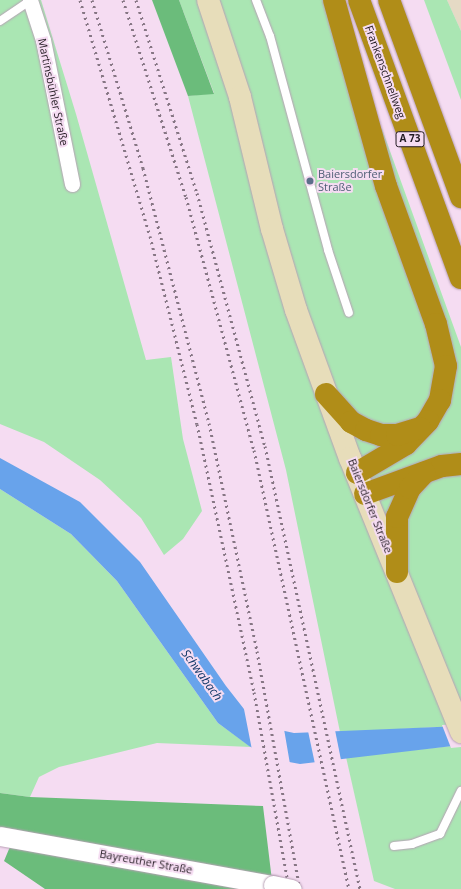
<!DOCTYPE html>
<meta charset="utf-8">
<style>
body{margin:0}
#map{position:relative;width:461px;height:889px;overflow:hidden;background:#f5dcf2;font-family:"Open Sans",sans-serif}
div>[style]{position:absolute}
.industrial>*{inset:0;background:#e5dac5}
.green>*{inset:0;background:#aae6b3}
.forest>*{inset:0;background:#6bbc7b}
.water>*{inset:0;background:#68a3eb}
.pier>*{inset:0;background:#f5dcf2}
.roads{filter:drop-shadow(0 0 1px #b7a0b5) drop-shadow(0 0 1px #b7a0b5)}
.service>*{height:8px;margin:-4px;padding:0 4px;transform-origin:4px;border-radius:4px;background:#fff}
.minor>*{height:15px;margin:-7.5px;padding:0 7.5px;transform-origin:7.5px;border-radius:7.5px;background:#fff}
.tertiary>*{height:19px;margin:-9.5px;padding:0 9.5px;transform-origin:9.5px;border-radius:9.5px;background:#fff}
.secondary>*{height:22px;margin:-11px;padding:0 11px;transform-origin:11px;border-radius:11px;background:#e7ddba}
.motorway>*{height:22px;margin:-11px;padding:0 11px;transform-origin:11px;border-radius:11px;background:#b08d18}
.rail>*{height:3px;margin-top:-1.5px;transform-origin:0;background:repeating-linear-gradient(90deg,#867684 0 2px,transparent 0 6px)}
.bridges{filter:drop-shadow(0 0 1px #b7a0b5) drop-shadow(0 0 1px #b7a0b5)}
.tertiary-bridge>*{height:19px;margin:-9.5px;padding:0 9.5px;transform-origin:9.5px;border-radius:9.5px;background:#fff}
.dots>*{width:11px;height:11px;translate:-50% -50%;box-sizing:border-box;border:2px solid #f5dcf2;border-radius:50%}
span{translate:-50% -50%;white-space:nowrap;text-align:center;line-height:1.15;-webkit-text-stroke:4px #f5dcf2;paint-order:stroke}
.shield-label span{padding:1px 3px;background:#f5dcf2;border:1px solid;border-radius:3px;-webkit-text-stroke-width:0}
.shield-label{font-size:10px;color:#221a21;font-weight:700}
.street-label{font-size:11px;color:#221a21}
.service-label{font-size:11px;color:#4e5e75}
.left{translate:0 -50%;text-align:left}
.water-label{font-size:12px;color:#123968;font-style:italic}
</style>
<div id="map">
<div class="industrial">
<i style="clip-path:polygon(447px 0,461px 0,461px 31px)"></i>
</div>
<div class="green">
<i style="clip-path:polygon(0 0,41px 0,76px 114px,146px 360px,171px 357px,183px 439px,202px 511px,183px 539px,164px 555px,141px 518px,100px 480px,44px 442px,0 424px)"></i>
<i style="clip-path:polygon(179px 0,327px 0,363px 136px,382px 129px,461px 347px,461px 726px,340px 732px,286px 470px,188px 96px,214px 93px)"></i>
<i style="clip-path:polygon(424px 0,447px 0,461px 31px,461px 100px)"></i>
<i style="clip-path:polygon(0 489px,71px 534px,117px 581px,218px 723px,251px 747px,157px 743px,59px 767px,39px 777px,30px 797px,0 793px)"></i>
<i style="clip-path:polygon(461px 745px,461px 889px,395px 889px,374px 881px,346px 757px)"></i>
</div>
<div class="forest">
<i style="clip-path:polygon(152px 0,179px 0,214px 94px,188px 96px)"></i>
<i style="clip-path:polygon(0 793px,30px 797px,263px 806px,273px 889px,45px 889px,4px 861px,17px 830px,0 827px)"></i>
</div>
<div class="water">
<i style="clip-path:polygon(0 458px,80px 502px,140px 562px,226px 686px,244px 709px,271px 728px,294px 733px,461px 726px,461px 745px,300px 764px,273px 759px,249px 746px,218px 723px,117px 581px,71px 534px,0 489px)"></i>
</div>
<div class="pier">
<i style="clip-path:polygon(243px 704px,272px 727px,284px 729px,290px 764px,272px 761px,252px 750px)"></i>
<i style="clip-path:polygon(461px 724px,461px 747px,451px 748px,442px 725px)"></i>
<i style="clip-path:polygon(335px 730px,341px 760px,315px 764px,308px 731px)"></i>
</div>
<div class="roads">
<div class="service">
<i style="left:256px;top:0;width:39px;rotate:69deg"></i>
<i style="left:270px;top:36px;width:222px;rotate:74.8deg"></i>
<i style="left:328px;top:250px;width:66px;rotate:71.6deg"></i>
<i style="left:0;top:21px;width:36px;rotate:-34deg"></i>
<i style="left:394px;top:846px;width:18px;rotate:-6deg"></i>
<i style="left:412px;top:844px;width:30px;rotate:-20deg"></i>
<i style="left:440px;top:834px;width:48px;rotate:-64deg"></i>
</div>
<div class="minor">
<i style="left:30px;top:0;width:42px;rotate:72deg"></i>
<i style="left:43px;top:40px;width:147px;rotate:78.6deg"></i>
</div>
<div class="tertiary">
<i style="left:0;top:836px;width:277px;rotate:10.2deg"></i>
</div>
<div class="secondary">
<i style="left:208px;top:0;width:102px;rotate:71.7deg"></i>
<i style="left:240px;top:97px;width:136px;rotate:76.4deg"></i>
<i style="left:272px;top:229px;width:84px;rotate:73.5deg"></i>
<i style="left:296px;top:310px;width:158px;rotate:70deg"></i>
<i style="left:350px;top:458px;width:296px;rotate:67.9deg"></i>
</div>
<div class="motorway">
<i style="left:334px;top:0;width:193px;rotate:74.4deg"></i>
<i style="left:386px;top:186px;width:147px;rotate:70.1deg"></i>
<i style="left:436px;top:324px;width:43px;rotate:76.6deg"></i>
<i style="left:446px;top:366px;width:35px;rotate:100deg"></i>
<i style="left:440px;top:400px;width:24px;rotate:120deg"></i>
<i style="left:428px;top:421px;width:32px;rotate:134deg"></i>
<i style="left:406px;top:444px;width:57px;rotate:149.4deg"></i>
<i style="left:359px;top:0;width:296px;rotate:69.9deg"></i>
<i style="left:389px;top:0;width:210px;rotate:69.9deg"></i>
<i style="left:326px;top:394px;width:38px;rotate:48deg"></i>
<i style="left:351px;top:422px;width:17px;rotate:28deg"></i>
<i style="left:366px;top:430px;width:16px;rotate:18deg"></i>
<i style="left:381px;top:435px;width:16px"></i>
<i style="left:397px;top:435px;width:24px;rotate:-17deg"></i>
<i style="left:365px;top:494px;width:82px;rotate:-20deg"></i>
<i style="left:442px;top:466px;width:19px;rotate:-6deg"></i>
<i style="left:397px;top:572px;width:55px;rotate:-90deg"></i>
<i style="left:397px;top:517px;width:32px;rotate:-66deg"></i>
<i style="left:410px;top:488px;width:21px;rotate:-47deg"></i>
</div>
</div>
<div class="rail">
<i style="left:80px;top:0;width:246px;rotate:73.5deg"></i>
<i style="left:150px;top:236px;width:194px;rotate:76deg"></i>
<i style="left:197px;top:424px;width:274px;rotate:78deg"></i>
<i style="left:254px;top:692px;width:200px;rotate:79.9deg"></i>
<i style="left:92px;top:0;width:176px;rotate:73.1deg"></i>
<i style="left:143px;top:168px;width:263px;rotate:75.5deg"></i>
<i style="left:209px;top:423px;width:233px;rotate:78.1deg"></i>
<i style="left:257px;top:651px;width:242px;rotate:79.8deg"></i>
<i style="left:123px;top:0;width:207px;rotate:72.3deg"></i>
<i style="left:186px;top:197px;width:262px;rotate:75deg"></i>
<i style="left:254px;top:450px;width:449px;rotate:77.8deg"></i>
<i style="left:136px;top:0;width:202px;rotate:72.5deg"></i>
<i style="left:197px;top:193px;width:262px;rotate:75deg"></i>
<i style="left:265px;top:446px;width:453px;rotate:77.9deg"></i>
</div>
<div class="bridges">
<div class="tertiary-bridge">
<i style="left:273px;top:885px;width:19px;rotate:12deg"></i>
</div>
</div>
<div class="dots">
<i style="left:310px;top:181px;background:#5c6f8a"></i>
</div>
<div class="shield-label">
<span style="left:410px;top:139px">A 73</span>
</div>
<div class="street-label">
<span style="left:385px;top:72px;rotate:70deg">Frankenschnellweg</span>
<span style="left:53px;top:92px;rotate:78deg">Martinsbühler Straße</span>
<span style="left:370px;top:506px;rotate:68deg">Baiersdorfer Straße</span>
<span style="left:146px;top:862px;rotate:10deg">Bayreuther Straße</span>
</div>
<div class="service-label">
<span class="left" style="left:318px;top:181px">Baiersdorfer<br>Straße</span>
</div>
<div class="water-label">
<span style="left:202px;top:675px;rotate:54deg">Schwabach</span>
</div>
</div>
